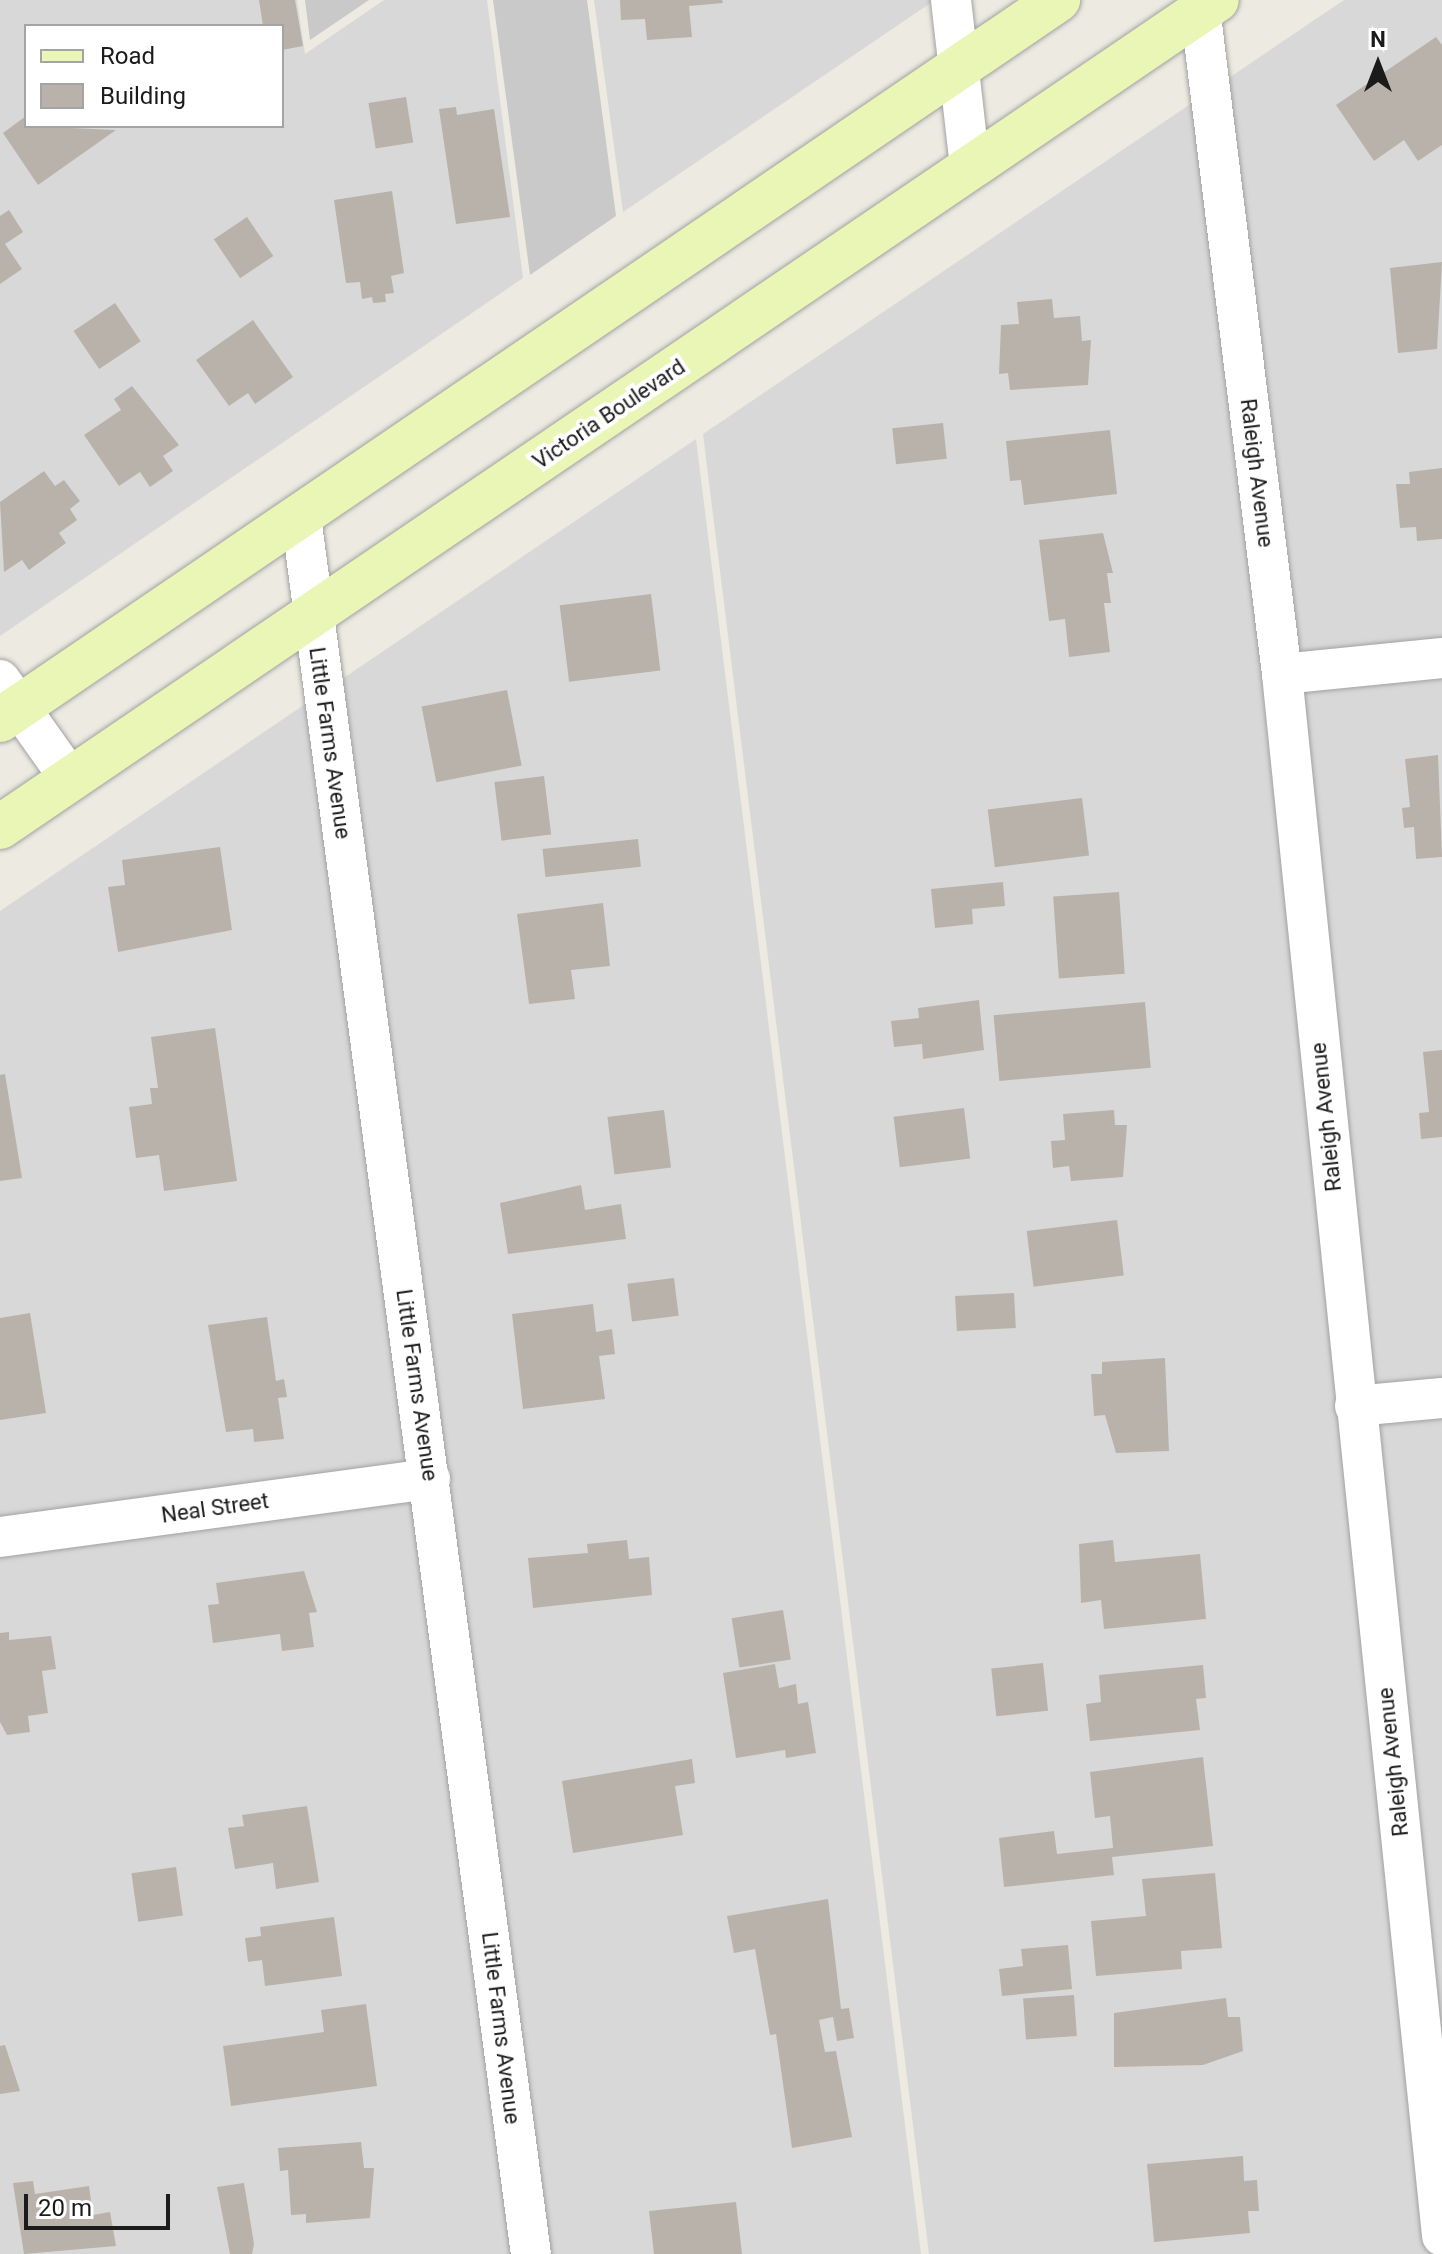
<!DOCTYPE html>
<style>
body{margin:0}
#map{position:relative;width:1442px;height:2254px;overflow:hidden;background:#eceae1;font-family:Roboto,sans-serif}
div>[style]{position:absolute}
.residential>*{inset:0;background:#d9d8d8}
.religious>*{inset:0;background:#c9c9c9}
.building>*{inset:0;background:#b8b2aa;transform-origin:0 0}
.roads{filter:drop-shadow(0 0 2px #a2a2a2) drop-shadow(0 0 2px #a2a2a2)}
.street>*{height:40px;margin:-20px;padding:0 20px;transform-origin:20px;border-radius:20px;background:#fff}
.secondary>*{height:44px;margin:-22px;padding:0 22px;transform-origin:22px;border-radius:22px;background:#e9f6b5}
span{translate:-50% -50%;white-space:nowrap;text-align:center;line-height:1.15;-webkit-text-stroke:8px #fff;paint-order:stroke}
.street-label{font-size:22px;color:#1b1b1b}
.legend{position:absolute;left:24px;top:24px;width:260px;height:104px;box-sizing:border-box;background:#fff;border:2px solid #a4a4a4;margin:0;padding:10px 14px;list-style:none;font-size:24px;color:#1b1b1b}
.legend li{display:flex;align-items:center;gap:16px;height:40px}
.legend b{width:40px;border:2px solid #a4a4a4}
.north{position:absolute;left:1338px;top:24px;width:80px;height:80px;-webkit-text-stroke:6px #fff;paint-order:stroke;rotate:0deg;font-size:22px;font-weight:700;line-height:32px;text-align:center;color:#1b1b1b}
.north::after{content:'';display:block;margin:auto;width:28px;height:36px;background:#1b1b1b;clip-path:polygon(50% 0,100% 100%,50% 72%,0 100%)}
.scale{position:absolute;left:24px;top:2194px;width:146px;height:36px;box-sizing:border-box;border:4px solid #1b1b1b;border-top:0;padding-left:10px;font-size:24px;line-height:28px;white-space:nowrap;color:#1b1b1b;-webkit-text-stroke:6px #fff;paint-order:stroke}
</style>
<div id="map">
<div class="residential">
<i style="clip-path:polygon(evenodd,0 0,297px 0,305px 54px,384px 0,487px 0,523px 278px,0 636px,0 0,26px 26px,282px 26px,282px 126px,26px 126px,26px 26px)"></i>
<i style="clip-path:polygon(594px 0,935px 0,623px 212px)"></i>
<i style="clip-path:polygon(1344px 0,1442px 0,1442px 2254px,929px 2254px,703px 434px)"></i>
<i style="clip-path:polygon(696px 439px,921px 2254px,0 2254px,0 911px)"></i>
</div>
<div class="religious">
<i style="clip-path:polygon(305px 0,369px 0,310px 40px)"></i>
<i style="clip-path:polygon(493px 0,587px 0,616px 216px,530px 275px)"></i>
</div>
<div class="building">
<i style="clip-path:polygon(259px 0,295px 0,303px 46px,282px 50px,282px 26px,263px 26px)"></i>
<i style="clip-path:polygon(620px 0,722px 0,723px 3px,689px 6px,692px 37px,647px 40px,645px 19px,621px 20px)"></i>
<i style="clip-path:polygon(1436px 37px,1442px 45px,1442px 145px,1418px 161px,1404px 140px,1374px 161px,1336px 105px)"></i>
<i style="left:406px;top:97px;width:46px;height:38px;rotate:81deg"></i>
<i style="clip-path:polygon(456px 107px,457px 115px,494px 109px,510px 217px,456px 224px,439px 109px)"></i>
<i style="clip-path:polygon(26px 116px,26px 126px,116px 130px,38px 185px,3px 133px)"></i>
<i style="clip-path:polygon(392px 191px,404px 273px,391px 276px,394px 293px,385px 294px,386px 302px,373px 303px,372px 297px,362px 299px,360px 282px,346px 283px,334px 200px)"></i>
<i style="clip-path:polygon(9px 210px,23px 232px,5px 244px,22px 269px,0 284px,0 216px)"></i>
<i style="left:247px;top:217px;width:47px;height:40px;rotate:56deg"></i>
<i style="clip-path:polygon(1442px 262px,1437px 349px,1398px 353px,1390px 268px)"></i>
<i style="clip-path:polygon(1052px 299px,1054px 318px,1080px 316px,1082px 341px,1091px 340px,1088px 385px,1010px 390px,1008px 373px,999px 374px,1001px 325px,1019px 324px,1017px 302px)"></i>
<i style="left:115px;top:303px;width:46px;height:50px;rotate:56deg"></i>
<i style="clip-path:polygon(253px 320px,293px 377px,255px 404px,248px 393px,229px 406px,196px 360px)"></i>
<i style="clip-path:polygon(132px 386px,179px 445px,163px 456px,173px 471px,150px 487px,140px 472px,119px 486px,84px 435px,121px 410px,114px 399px)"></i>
<i style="left:943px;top:423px;width:36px;height:51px;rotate:84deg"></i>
<i style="clip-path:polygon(1110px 430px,1117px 494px,1024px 505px,1021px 480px,1010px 481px,1006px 441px)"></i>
<i style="clip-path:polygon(1442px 468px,1442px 539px,1417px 541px,1416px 527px,1400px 528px,1396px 484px,1410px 484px,1409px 472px)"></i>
<i style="clip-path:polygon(44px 471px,55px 486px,64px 480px,80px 501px,70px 509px,77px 520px,59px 533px,66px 543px,29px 570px,22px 560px,4px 572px,0 502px)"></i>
<i style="clip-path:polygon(1103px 533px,1113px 573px,1107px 573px,1111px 603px,1104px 603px,1110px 652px,1069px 657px,1065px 619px,1049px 621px,1039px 540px)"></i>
<i style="left:651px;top:594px;width:77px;height:92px;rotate:83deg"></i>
<i style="left:507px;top:690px;width:77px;height:87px;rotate:79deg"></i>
<i style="clip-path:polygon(1438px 755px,1442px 857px,1416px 859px,1414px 827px,1404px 828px,1402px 808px,1410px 807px,1405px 759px)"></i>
<i style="left:544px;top:776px;width:59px;height:50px;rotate:83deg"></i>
<i style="left:1082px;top:798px;width:58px;height:95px;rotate:83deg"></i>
<i style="left:638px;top:839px;width:28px;height:96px;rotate:84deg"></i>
<i style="clip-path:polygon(220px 847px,232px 930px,118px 952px,108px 887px,125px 885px,122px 860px)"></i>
<i style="clip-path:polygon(1003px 882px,1005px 906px,972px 909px,973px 924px,935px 928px,931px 889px)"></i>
<i style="left:1119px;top:892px;width:82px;height:66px;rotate:86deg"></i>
<i style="clip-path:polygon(603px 903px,610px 966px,571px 970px,575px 999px,529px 1004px,517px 914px)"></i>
<i style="clip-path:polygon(979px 1000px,984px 1050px,923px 1059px,922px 1044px,894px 1047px,891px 1021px,919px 1018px,918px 1008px)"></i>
<i style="left:1145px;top:1002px;width:66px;height:152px;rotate:85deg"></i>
<i style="clip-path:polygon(215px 1028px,237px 1181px,164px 1191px,159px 1155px,136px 1158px,129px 1107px,152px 1104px,150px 1088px,158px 1088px,151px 1037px)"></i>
<i style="clip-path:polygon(1442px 1050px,1442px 1137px,1421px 1139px,1419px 1113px,1429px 1112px,1423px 1052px)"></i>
<i style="clip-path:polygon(5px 1074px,22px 1178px,0 1181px,0 1075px)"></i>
<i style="left:964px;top:1108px;width:51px;height:71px;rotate:83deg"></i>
<i style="left:664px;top:1110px;width:58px;height:57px;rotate:83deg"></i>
<i style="clip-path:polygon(1114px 1110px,1115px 1125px,1127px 1125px,1123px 1177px,1071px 1181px,1069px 1166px,1053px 1168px,1051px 1141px,1065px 1140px,1063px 1114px)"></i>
<i style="clip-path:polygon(581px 1185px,585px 1210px,621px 1204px,626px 1239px,508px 1254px,500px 1203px)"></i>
<i style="left:1117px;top:1220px;width:56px;height:91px;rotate:83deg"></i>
<i style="left:674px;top:1278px;width:38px;height:47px;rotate:83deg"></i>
<i style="left:1014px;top:1293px;width:35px;height:59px;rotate:87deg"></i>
<i style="clip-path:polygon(593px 1304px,596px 1332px,612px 1329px,615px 1354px,599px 1356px,605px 1399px,523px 1409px,512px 1314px)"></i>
<i style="clip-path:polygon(30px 1313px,46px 1413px,0 1420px,0 1318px)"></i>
<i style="clip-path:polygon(267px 1317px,276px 1381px,284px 1379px,287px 1397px,278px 1398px,284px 1439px,254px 1442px,253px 1429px,226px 1432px,208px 1325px)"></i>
<i style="clip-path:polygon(1165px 1358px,1169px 1451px,1116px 1453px,1105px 1415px,1094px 1416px,1091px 1374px,1102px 1374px,1102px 1362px)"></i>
<i style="clip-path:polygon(627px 1540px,629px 1559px,649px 1557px,652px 1595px,533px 1608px,528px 1558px,588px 1553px,587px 1544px)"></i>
<i style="clip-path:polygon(1113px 1540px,1115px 1562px,1200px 1554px,1206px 1619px,1104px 1629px,1101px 1600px,1081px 1603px,1079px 1544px)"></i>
<i style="clip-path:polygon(304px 1571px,317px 1612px,309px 1613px,314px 1647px,282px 1651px,280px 1634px,213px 1643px,208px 1605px,219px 1604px,216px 1583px)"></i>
<i style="left:783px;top:1610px;width:50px;height:52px;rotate:81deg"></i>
<i style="clip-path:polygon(9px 1632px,9px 1640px,51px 1636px,56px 1669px,42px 1671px,48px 1713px,28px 1716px,30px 1732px,7px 1735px,0 1722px,0 1633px)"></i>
<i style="left:1043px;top:1663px;width:48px;height:52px;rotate:84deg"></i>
<i style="clip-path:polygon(775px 1664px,779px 1688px,796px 1684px,798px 1704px,808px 1702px,816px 1753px,786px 1758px,785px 1750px,736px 1758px,723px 1673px)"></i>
<i style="clip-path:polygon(1203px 1665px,1206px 1698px,1196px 1699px,1200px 1730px,1090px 1741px,1086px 1704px,1101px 1702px,1099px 1675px)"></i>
<i style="clip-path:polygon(1203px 1757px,1213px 1846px,1112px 1857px,1114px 1875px,1004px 1887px,999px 1838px,1054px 1831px,1057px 1854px,1113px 1848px,1110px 1816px,1095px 1818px,1090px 1772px)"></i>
<i style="clip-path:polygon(692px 1759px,695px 1783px,675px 1786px,683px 1835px,573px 1853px,562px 1781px)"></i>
<i style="clip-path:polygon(307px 1806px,319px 1882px,276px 1889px,273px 1863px,235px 1869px,228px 1828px,244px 1826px,242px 1815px)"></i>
<i style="left:176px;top:1867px;width:49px;height:45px;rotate:82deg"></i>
<i style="clip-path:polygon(1215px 1873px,1222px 1948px,1181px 1951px,1182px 1969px,1096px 1976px,1091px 1921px,1146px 1916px,1142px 1879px)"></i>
<i style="clip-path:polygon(828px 1899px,841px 2009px,849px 2008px,854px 2038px,837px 2041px,833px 2017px,819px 2020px,825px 2052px,836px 2051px,852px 2137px,792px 2148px,776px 2034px,770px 2035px,755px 1949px,734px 1953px,727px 1916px)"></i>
<i style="clip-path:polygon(334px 1917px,342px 1976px,265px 1986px,262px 1960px,248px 1962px,245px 1938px,261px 1936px,260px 1927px)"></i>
<i style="clip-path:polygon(1068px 1945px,1072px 1989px,1002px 1996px,999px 1969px,1023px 1966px,1021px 1949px)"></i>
<i style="left:1074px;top:1995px;width:41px;height:51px;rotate:86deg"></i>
<i style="clip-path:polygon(1226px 1998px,1228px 2017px,1240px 2017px,1243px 2051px,1203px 2065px,1114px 2067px,1114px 2013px)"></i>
<i style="clip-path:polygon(366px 2004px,377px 2086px,231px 2106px,223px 2046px,324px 2032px,321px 2010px)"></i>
<i style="clip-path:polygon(5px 2045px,20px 2091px,0 2094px,0 2046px)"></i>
<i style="clip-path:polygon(361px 2142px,364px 2168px,374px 2168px,370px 2218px,306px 2223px,306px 2214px,291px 2215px,288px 2170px,280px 2171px,278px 2148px)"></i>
<i style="clip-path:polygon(1243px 2156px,1244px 2181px,1257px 2180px,1259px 2211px,1248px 2211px,1250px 2233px,1154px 2242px,1147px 2164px)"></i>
<i style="clip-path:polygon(33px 2181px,35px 2194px,89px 2186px,93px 2215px,110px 2212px,116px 2246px,24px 2254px,13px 2183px)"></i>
<i style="clip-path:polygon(244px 2183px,254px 2244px,252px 2254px,230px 2254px,217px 2187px)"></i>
<i style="clip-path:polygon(736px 2202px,742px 2254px,654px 2254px,649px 2211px)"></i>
</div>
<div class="roads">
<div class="street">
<i style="left:951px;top:0;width:169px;rotate:83.5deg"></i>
<i style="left:1199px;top:0;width:679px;rotate:82.98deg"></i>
<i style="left:1282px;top:674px;width:1570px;rotate:84.15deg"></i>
<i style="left:301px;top:517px;width:1752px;rotate:82.46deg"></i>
<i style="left:1282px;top:674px;width:161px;rotate:-5.7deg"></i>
<i style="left:0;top:680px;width:123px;rotate:54.6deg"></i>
<i style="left:1355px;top:1406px;width:87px;rotate:-5.3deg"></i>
<i style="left:0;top:1537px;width:434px;rotate:-7.7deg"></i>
</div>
<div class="secondary">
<i style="left:0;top:720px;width:1280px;rotate:-34.24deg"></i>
<i style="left:0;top:827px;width:1471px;rotate:-34.2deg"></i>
</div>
</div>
<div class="street-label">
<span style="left:609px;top:414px;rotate:-34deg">Victoria Boulevard</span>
<span style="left:1257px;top:473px;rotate:83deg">Raleigh Avenue</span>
<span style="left:330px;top:743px;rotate:82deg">Little Farms Avenue</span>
<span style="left:1326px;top:1117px;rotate:-96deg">Raleigh Avenue</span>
<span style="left:417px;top:1385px;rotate:82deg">Little Farms Avenue</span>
<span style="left:215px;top:1508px;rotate:-8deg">Neal Street</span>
<span style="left:1393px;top:1762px;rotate:-96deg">Raleigh Avenue</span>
<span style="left:501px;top:2028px;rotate:83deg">Little Farms Avenue</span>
</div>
<ul class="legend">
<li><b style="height:10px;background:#e9f6b5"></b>Road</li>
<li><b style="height:22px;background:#b8b2aa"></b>Building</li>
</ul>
<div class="north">N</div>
<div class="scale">20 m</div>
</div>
